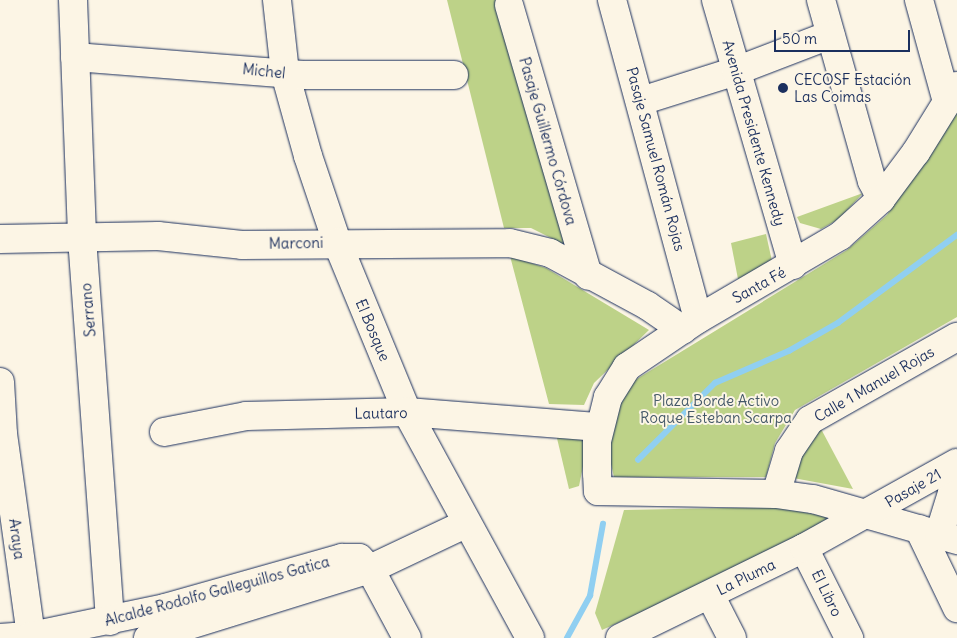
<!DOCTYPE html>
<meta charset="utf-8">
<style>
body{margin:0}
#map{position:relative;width:957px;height:638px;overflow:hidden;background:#fcf5e5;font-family:Delius,sans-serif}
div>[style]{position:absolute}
.green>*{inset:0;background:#bdd288}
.stream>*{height:5.5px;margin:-2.75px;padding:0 2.75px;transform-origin:2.75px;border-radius:2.75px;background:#90cff1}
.roads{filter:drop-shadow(0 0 1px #1b2f5e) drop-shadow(0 0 1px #1b2f5e)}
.minor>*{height:28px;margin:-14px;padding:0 14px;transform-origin:14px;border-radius:14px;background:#fcf5e5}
.dots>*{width:14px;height:14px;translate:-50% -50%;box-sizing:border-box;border:2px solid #fcf5e5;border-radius:50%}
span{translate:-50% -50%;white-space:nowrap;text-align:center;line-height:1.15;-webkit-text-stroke:4px #fcf5e5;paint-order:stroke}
.street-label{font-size:15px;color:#1b2f5e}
.poi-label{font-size:15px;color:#1b2f5e}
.left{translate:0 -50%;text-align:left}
.park-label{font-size:15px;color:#445868}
.scale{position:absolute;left:774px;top:30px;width:136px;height:22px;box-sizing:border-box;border:2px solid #1b2f5e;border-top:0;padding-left:6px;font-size:15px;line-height:18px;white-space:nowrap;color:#1b2f5e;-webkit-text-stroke:4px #fcf5e5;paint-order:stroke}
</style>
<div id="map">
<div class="green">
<i style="clip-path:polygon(447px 0,498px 0,575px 250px,531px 228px,504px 228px)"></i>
<i style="clip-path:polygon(957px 109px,957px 317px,795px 410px,775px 443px,766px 477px,614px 477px,607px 447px,614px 411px,635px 380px,847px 250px,887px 215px)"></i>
<i style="clip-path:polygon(863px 193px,839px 219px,821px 229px,800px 223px,797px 217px)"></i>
<i style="clip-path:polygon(766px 234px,772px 261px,738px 279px,731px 243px)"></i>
<i style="clip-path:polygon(510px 256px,546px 268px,649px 330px,594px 383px,584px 405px,549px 404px)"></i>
<i style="clip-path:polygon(820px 427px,853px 489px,793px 478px,806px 443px)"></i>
<i style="clip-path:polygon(556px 434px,582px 436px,587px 447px,579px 486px,569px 489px)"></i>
<i style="clip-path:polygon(776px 507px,846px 520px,602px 630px,595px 613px,624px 510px)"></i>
</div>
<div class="stream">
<i style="left:638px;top:460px;width:109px;rotate:-45deg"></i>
<i style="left:715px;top:383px;width:81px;rotate:-23.4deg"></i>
<i style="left:789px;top:351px;width:56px;rotate:-29.7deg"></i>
<i style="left:838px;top:323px;width:148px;rotate:-36.5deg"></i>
<i style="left:567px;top:638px;width:48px;rotate:-61.3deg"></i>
<i style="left:590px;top:596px;width:73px;rotate:-79.8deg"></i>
</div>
<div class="roads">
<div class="minor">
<i style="left:73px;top:0;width:238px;rotate:87.8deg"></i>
<i style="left:82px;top:238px;width:384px;rotate:85.8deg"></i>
<i style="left:277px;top:0;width:73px;rotate:83.7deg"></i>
<i style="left:285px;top:73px;width:86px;rotate:74.5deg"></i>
<i style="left:308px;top:156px;width:91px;rotate:71.4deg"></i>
<i style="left:337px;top:242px;width:184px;rotate:67.6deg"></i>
<i style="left:407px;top:412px;width:257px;rotate:61.4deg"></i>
<i style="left:612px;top:0;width:330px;rotate:74.9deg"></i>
<i style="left:716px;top:0;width:276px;rotate:73.8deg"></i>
<i style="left:821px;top:0;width:188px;rotate:74.3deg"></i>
<i style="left:872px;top:181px;width:20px;rotate:63deg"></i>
<i style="left:919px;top:0;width:106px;rotate:74.6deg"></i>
<i style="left:509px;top:5px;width:282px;rotate:73.7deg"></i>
<i style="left:75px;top:57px;width:228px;rotate:4.5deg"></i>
<i style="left:302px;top:75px;width:152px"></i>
<i style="left:957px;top:86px;width:78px;rotate:121.8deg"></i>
<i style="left:916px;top:152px;width:59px;rotate:126.7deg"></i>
<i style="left:881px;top:199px;width:55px;rotate:137.9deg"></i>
<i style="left:840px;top:236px;width:164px;rotate:149.7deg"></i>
<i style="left:698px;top:319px;width:86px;rotate:145.9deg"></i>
<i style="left:627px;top:367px;width:36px;rotate:122deg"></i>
<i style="left:608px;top:397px;width:45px;rotate:104deg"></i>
<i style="left:597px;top:441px;width:32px;rotate:90deg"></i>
<i style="left:597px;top:473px;width:18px;rotate:87deg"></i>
<i style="left:598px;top:491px;width:178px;rotate:1deg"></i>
<i style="left:776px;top:494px;width:37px;rotate:8deg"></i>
<i style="left:813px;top:499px;width:150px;rotate:15.9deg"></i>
<i style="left:641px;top:101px;width:100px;rotate:-17.5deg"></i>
<i style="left:736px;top:71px;width:101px;rotate:-21deg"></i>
<i style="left:0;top:239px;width:158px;rotate:-1.1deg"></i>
<i style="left:158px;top:236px;width:84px;rotate:6.1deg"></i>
<i style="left:242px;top:245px;width:268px;rotate:-0.4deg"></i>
<i style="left:510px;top:243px;width:41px;rotate:14deg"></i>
<i style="left:550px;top:253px;width:111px;rotate:28.4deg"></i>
<i style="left:648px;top:306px;width:42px;rotate:34.4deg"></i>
<i style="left:0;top:382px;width:52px;rotate:86.7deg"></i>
<i style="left:3px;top:434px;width:204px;rotate:82.1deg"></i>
<i style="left:164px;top:432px;width:84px;rotate:-11deg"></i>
<i style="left:246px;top:416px;width:161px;rotate:-1.4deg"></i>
<i style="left:407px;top:412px;width:193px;rotate:4.5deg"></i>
<i style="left:776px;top:494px;width:45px;rotate:-73.2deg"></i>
<i style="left:789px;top:451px;width:37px;rotate:-56deg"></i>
<i style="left:810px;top:420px;width:169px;rotate:-29.5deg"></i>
<i style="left:919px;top:529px;width:88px;rotate:64.3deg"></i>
<i style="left:939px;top:535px;width:44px;rotate:-72.8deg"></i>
<i style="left:952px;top:493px;width:5px;rotate:-22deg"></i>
<i style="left:804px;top:548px;width:101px;rotate:63.4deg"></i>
<i style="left:710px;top:595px;width:48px;rotate:62.9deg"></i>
<i style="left:0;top:638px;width:31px;rotate:-4deg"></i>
<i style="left:31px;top:636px;width:137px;rotate:-11.8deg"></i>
<i style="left:165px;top:608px;width:184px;rotate:-15.8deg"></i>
<i style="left:342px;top:558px;width:17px"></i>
<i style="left:359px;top:558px;width:16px;rotate:45deg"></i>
<i style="left:370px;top:569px;width:78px;rotate:61.8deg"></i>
<i style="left:148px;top:638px;width:232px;rotate:-17.3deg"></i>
<i style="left:370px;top:569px;width:105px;rotate:-25.3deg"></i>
<i style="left:620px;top:638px;width:205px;rotate:-26.1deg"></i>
<i style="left:804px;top:548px;width:175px;rotate:-29.1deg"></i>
</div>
</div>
<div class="dots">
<i style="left:783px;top:88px;background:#1b2f5e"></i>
</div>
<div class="street-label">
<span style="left:264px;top:71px;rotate:6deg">Michel</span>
<span style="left:754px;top:133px;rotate:74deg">Avenida Presidente Kennedy</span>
<span style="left:548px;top:141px;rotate:74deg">Pasaje Guillermo Córdova</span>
<span style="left:656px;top:159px;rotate:75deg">Pasaje Samuel Román Rojas</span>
<span style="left:296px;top:243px;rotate:-1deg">Marconi</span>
<span style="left:759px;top:285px;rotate:-29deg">Santa Fé</span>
<span style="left:88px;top:310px;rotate:-95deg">Serrano</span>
<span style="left:373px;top:330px;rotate:67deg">El Bosque</span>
<span style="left:874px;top:384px;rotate:-30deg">Calle 1 Manuel Rojas</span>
<span style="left:381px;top:413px;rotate:-1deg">Lautaro</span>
<span style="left:913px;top:488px;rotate:-30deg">Pasaje 21</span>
<span style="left:17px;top:539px;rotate:82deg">Araya</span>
<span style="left:746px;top:577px;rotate:-26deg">La Pluma</span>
<span style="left:217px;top:591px;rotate:-15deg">Alcalde Rodolfo Galleguillos Gatica</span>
<span style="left:827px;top:593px;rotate:64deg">El Libro</span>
</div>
<div class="poi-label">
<span class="left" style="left:794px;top:88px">CECOSF Estación<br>Las Coimas</span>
</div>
<div class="park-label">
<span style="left:716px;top:409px">Plaza Borde Activo<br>Roque Esteban Scarpa</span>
</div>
<div class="scale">50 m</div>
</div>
